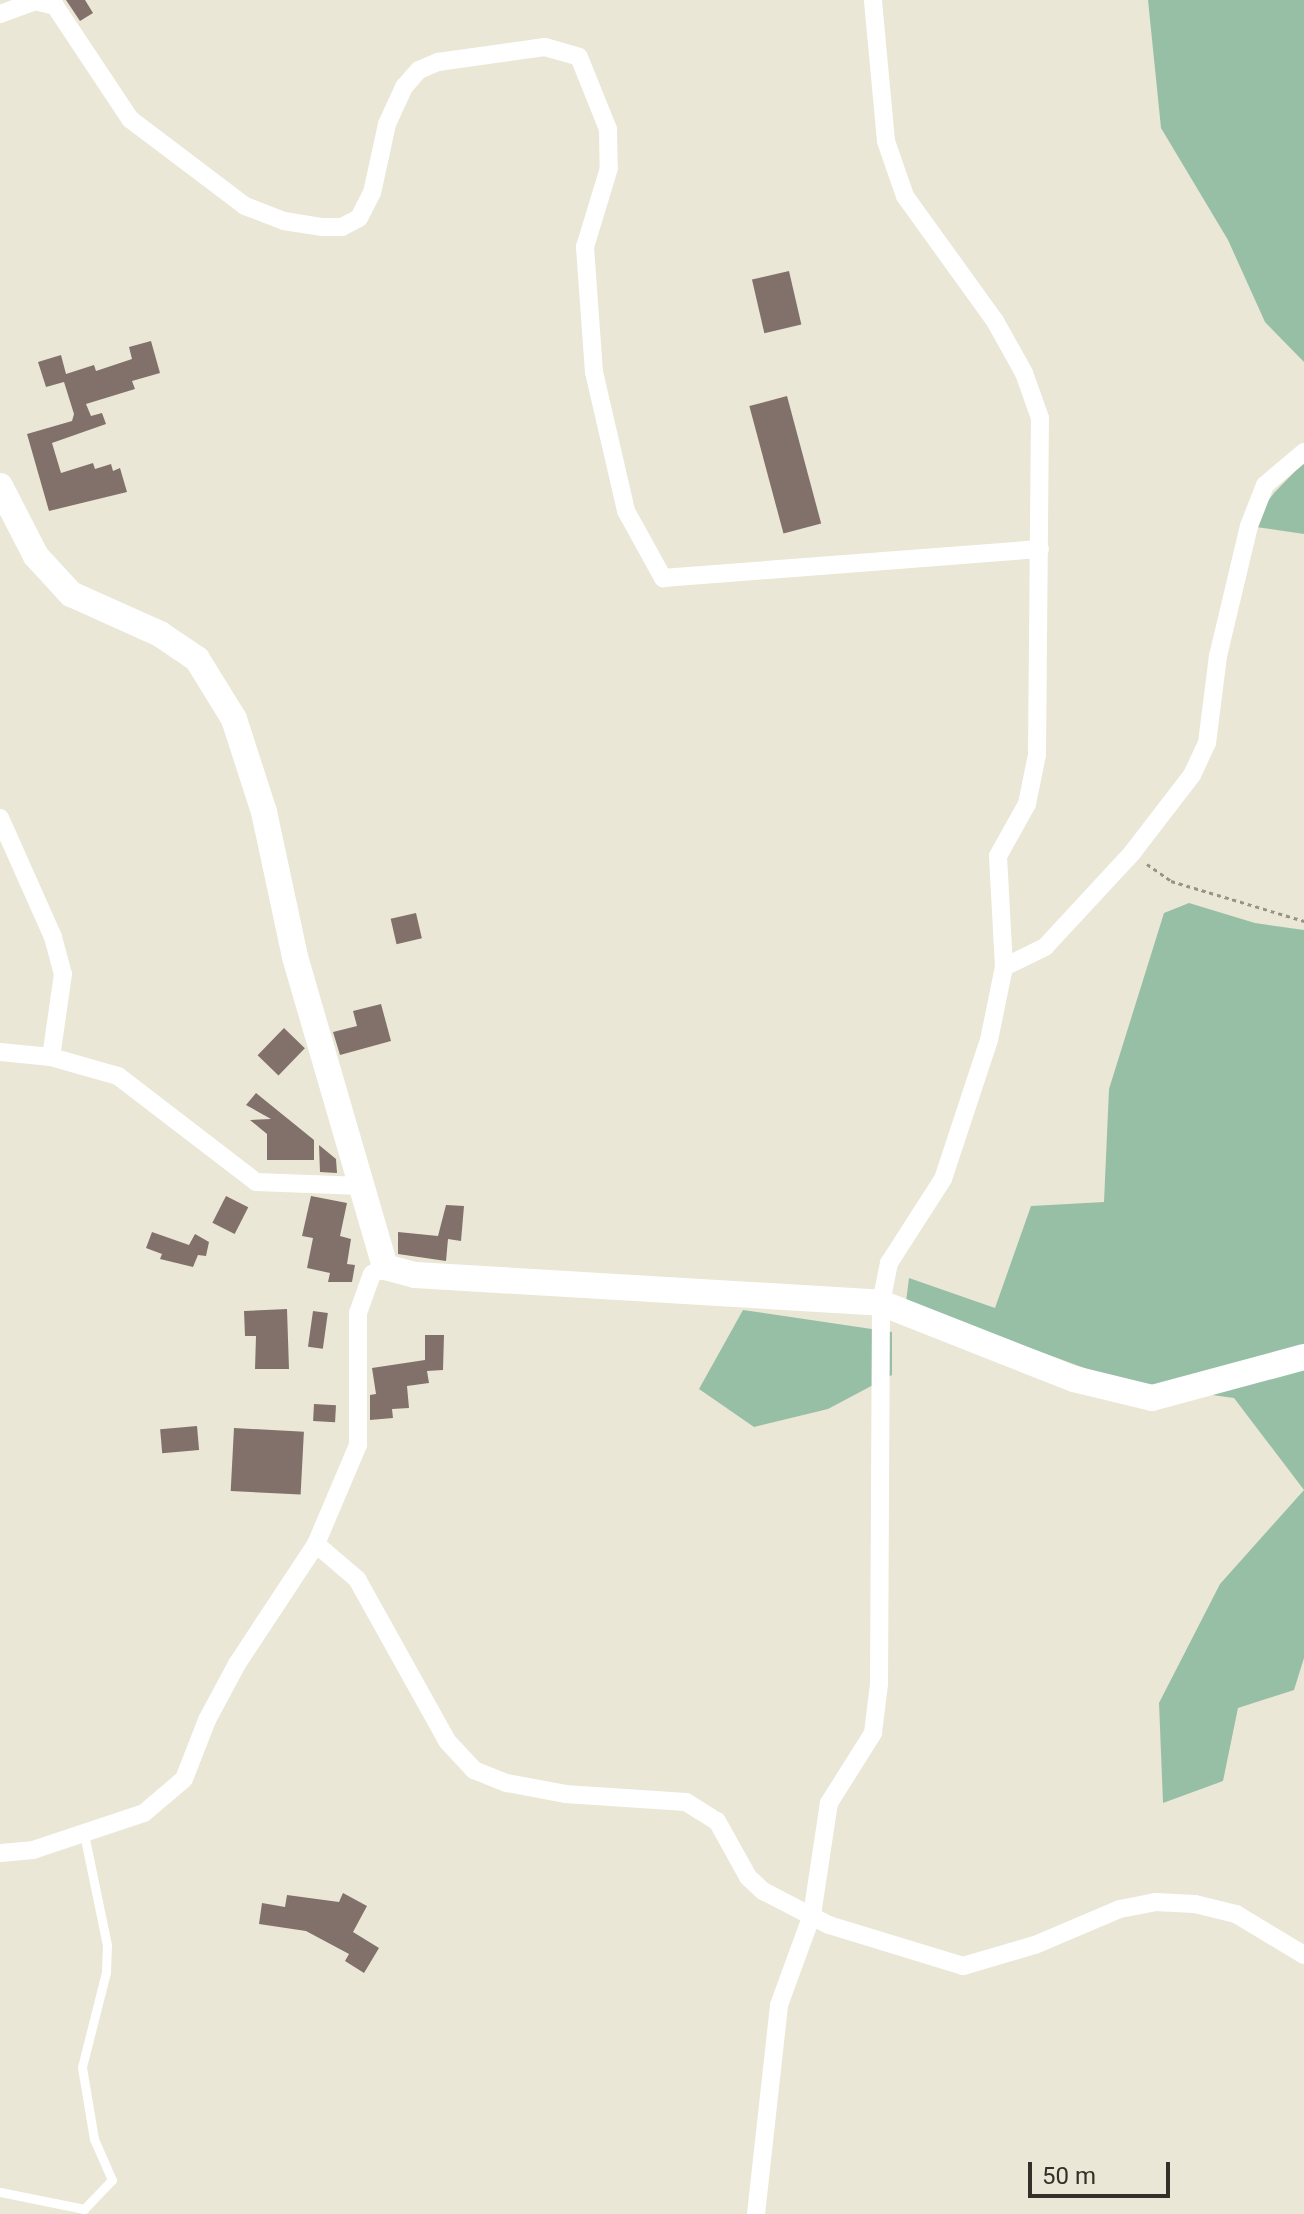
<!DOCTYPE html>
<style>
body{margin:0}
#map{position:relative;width:1304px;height:2214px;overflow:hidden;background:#ebe7d6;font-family:Roboto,sans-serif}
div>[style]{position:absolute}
.green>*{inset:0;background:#97bfa6}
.building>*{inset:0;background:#82716a;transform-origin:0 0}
.path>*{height:3px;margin-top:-1.5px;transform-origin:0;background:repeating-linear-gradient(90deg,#979387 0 4px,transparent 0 8px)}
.lane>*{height:9px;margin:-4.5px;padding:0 4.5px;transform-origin:4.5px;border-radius:4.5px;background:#fff}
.street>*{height:18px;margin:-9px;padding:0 9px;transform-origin:9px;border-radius:9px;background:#fff}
.secondary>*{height:26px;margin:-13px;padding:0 13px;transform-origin:13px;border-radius:13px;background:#fff}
span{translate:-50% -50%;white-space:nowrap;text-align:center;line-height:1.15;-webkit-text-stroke:8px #ebe7d6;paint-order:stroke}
.scale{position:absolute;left:1028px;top:2162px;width:142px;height:36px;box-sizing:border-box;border:4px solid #323029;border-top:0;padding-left:10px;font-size:24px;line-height:28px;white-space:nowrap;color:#323029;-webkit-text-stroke:6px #ebe7d6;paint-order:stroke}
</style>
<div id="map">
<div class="green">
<i style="clip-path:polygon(1148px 0,1304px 0,1304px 362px,1265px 322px,1228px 240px,1161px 128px)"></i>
<i style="clip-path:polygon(1304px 462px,1304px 534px,1249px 526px,1274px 493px)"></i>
<i style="clip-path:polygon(1189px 903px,1255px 923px,1304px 930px,1304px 1658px,1294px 1690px,1238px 1708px,1223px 1781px,1163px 1803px,1159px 1703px,1220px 1584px,1304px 1490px,1234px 1398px,1125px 1383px,906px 1302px,909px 1278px,995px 1308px,1031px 1206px,1104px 1202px,1109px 1089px,1164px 913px)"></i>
<i style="clip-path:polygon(743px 1310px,892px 1332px,892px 1375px,828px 1409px,754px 1427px,699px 1389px)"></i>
</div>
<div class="building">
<i style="clip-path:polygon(66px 0,85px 0,93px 13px,80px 21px)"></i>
<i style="left:789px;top:271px;width:55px;height:38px;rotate:77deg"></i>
<i style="clip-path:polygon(151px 341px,160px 373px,132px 381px,135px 389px,86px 404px,91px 416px,102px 413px,106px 424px,52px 443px,61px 473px,93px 463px,95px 469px,111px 464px,113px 471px,120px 468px,127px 492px,49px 511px,27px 434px,72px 421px,74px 414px,64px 382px,46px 387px,38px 362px,61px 355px,66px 374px,94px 365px,96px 371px,132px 359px,129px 347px)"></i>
<i style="left:787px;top:396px;width:132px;height:39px;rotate:75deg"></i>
<i style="left:416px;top:913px;width:26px;height:26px;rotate:77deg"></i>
<i style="clip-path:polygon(381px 1004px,391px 1041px,340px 1055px,333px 1032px,357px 1026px,353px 1011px)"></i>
<i style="left:284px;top:1028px;width:29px;height:38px;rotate:44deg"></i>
<i style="clip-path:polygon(256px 1093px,314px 1140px,314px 1160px,267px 1160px,267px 1134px,250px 1120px,271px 1119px,246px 1105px)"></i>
<i style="clip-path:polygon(319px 1145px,336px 1159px,337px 1173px,320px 1172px)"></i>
<i style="left:226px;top:1196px;width:25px;height:30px;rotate:27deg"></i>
<i style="clip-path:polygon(311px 1196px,347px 1203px,340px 1236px,351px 1239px,347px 1264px,355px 1265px,352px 1282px,328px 1282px,330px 1273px,307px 1268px,313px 1238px,302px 1236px)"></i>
<i style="clip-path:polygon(446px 1205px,464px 1206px,461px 1241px,448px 1239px,446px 1261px,398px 1254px,398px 1232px,438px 1236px)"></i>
<i style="clip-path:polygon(152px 1232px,189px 1245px,195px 1234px,209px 1242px,206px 1256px,198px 1255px,193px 1267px,160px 1259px,162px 1254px,146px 1248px)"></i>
<i style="clip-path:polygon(287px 1309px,289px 1369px,255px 1369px,256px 1336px,245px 1336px,244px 1311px)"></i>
<i style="left:313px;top:1311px;width:15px;height:36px;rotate:8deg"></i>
<i style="clip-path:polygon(425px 1335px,444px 1335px,443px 1370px,427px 1371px,429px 1383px,407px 1386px,409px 1408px,392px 1409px,393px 1418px,370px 1420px,370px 1395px,376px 1394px,372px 1368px,425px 1360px)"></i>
<i style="left:314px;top:1404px;width:22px;height:17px;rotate:3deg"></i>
<i style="left:197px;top:1426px;width:24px;height:37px;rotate:85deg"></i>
<i style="left:234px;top:1428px;width:70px;height:63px;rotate:3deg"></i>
<i style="clip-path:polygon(343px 1893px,367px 1906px,353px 1932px,379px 1948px,364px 1973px,345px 1961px,349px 1954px,306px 1931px,259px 1924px,262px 1903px,285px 1907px,287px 1895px,339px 1902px)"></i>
</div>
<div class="path">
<i style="left:1147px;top:864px;width:29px;rotate:35deg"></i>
<i style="left:1171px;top:881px;width:139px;rotate:16.7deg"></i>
</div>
<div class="lane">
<i style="left:0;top:2192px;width:86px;rotate:11.4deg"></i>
<i style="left:84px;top:2209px;width:40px;rotate:-46deg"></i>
<i style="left:112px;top:2180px;width:45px;rotate:-113.7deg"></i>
<i style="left:94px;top:2139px;width:73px;rotate:-99.5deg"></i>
<i style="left:82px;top:2067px;width:98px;rotate:-75.8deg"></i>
<i style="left:106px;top:1972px;width:27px;rotate:-88deg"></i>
<i style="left:107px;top:1945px;width:113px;rotate:-101.7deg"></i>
</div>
<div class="street">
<i style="left:0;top:14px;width:37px;rotate:-20deg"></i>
<i style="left:35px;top:1px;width:21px;rotate:14deg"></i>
<i style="left:55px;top:6px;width:136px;rotate:56.4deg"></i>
<i style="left:130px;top:119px;width:144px;rotate:37.1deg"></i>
<i style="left:245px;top:206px;width:42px;rotate:21deg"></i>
<i style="left:284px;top:221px;width:39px;rotate:9deg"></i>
<i style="left:323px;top:227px;width:19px"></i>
<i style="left:342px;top:227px;width:19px;rotate:-28deg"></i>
<i style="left:359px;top:218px;width:28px;rotate:-63deg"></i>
<i style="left:372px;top:193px;width:71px;rotate:-77.7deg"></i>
<i style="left:387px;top:124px;width:41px;rotate:-65.3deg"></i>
<i style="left:404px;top:87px;width:23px;rotate:-49deg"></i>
<i style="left:419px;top:70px;width:21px;rotate:-23deg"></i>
<i style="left:438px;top:62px;width:108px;rotate:-8deg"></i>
<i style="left:545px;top:47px;width:35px;rotate:16deg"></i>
<i style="left:579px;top:57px;width:78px;rotate:68.1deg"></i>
<i style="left:608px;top:129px;width:39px;rotate:89deg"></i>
<i style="left:609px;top:168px;width:83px;rotate:106.9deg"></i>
<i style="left:585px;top:247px;width:125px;rotate:85.9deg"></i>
<i style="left:594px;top:372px;width:143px;rotate:77deg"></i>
<i style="left:626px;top:511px;width:77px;rotate:61.1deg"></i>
<i style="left:663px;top:578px;width:378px;rotate:-4.4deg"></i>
<i style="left:0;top:818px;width:130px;rotate:66deg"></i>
<i style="left:53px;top:937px;width:38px;rotate:75deg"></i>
<i style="left:63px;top:974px;width:84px;rotate:98.2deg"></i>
<i style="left:1004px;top:967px;width:46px;rotate:-26deg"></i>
<i style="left:1045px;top:947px;width:128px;rotate:-47.2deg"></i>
<i style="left:1132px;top:853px;width:98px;rotate:-52.4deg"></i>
<i style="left:1192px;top:775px;width:35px;rotate:-65deg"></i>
<i style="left:1207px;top:743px;width:88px;rotate:-82.8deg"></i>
<i style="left:1218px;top:656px;width:134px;rotate:-76.6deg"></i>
<i style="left:1249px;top:526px;width:44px;rotate:-68.7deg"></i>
<i style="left:1265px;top:485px;width:51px;rotate:-40.2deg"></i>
<i style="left:0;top:1052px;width:51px;rotate:5.6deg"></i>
<i style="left:51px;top:1057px;width:70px;rotate:15.8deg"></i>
<i style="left:118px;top:1076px;width:174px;rotate:37.5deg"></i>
<i style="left:256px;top:1182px;width:106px;rotate:2.2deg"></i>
<i style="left:316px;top:1544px;width:54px;rotate:40.5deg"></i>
<i style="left:357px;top:1579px;width:185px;rotate:60.9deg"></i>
<i style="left:447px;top:1741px;width:40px;rotate:47deg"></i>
<i style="left:474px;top:1770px;width:35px;rotate:22deg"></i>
<i style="left:507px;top:1783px;width:59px;rotate:10.7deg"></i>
<i style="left:565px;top:1794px;width:121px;rotate:3.8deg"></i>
<i style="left:686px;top:1802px;width:36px;rotate:32deg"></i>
<i style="left:717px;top:1821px;width:64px;rotate:61deg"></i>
<i style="left:748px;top:1877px;width:21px;rotate:43deg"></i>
<i style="left:763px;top:1891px;width:74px;rotate:27.3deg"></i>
<i style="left:829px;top:1925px;width:140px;rotate:17deg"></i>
<i style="left:963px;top:1966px;width:75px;rotate:-16.3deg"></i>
<i style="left:1035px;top:1945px;width:92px;rotate:-23deg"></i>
<i style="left:1120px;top:1909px;width:36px;rotate:-11deg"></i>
<i style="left:1155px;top:1902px;width:40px;rotate:2.9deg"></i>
<i style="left:1195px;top:1904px;width:42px;rotate:13.7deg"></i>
<i style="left:1236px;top:1914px;width:79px;rotate:31.1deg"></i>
<i style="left:0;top:1853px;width:33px;rotate:-5deg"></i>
<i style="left:33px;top:1850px;width:117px;rotate:-18.4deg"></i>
<i style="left:144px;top:1813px;width:52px;rotate:-40.4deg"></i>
<i style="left:184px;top:1779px;width:63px;rotate:-68.7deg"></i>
<i style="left:207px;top:1720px;width:64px;rotate:-61.8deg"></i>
<i style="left:237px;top:1664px;width:144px;rotate:-56.6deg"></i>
<i style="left:316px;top:1544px;width:108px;rotate:-67deg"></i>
<i style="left:358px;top:1445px;width:132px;rotate:-90deg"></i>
<i style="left:358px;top:1313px;width:41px;rotate:-70.3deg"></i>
<i style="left:372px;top:1274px;width:15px;rotate:-28deg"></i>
<i style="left:756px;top:2214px;width:210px;rotate:-83.7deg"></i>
<i style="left:779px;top:2005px;width:96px;rotate:-69.9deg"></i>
<i style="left:812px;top:1915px;width:113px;rotate:-81.4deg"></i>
<i style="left:829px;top:1803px;width:83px;rotate:-57.8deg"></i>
<i style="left:873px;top:1733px;width:49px;rotate:-83deg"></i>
<i style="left:879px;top:1684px;width:381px;rotate:-89.7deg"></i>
<i style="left:881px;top:1303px;width:41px;rotate:-78.7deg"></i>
<i style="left:889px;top:1263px;width:100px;rotate:-57.3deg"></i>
<i style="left:943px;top:1179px;width:146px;rotate:-71.7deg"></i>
<i style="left:989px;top:1040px;width:75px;rotate:-78.4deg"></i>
<i style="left:1004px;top:967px;width:111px;rotate:-93.1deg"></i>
<i style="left:998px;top:856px;width:60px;rotate:-60.9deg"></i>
<i style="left:1027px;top:804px;width:50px;rotate:-78.5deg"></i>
<i style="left:1037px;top:755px;width:337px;rotate:-89.5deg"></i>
<i style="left:1040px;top:418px;width:48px;rotate:-109.6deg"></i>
<i style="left:1024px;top:373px;width:60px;rotate:-119.1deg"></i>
<i style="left:995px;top:321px;width:154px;rotate:-125.8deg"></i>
<i style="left:905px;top:196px;width:58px;rotate:-109.1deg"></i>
<i style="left:886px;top:141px;width:142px;rotate:-95.3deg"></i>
</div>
<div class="secondary">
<i style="left:0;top:486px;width:79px;rotate:62.8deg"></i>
<i style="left:36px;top:556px;width:52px;rotate:47.4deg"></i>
<i style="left:71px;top:594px;width:98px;rotate:24.2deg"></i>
<i style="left:160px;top:634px;width:45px;rotate:34deg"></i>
<i style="left:197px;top:659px;width:70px;rotate:58.3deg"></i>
<i style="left:234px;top:719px;width:98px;rotate:72.1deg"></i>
<i style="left:264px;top:812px;width:148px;rotate:77.9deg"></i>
<i style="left:295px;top:957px;width:323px;rotate:73.8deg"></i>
<i style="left:385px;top:1267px;width:31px;rotate:15deg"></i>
<i style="left:415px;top:1275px;width:467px;rotate:3.4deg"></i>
<i style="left:881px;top:1303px;width:207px;rotate:21.5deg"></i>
<i style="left:1074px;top:1379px;width:80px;rotate:13.7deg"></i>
<i style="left:1152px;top:1398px;width:157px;rotate:-15.1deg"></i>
</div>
<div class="scale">50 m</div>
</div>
